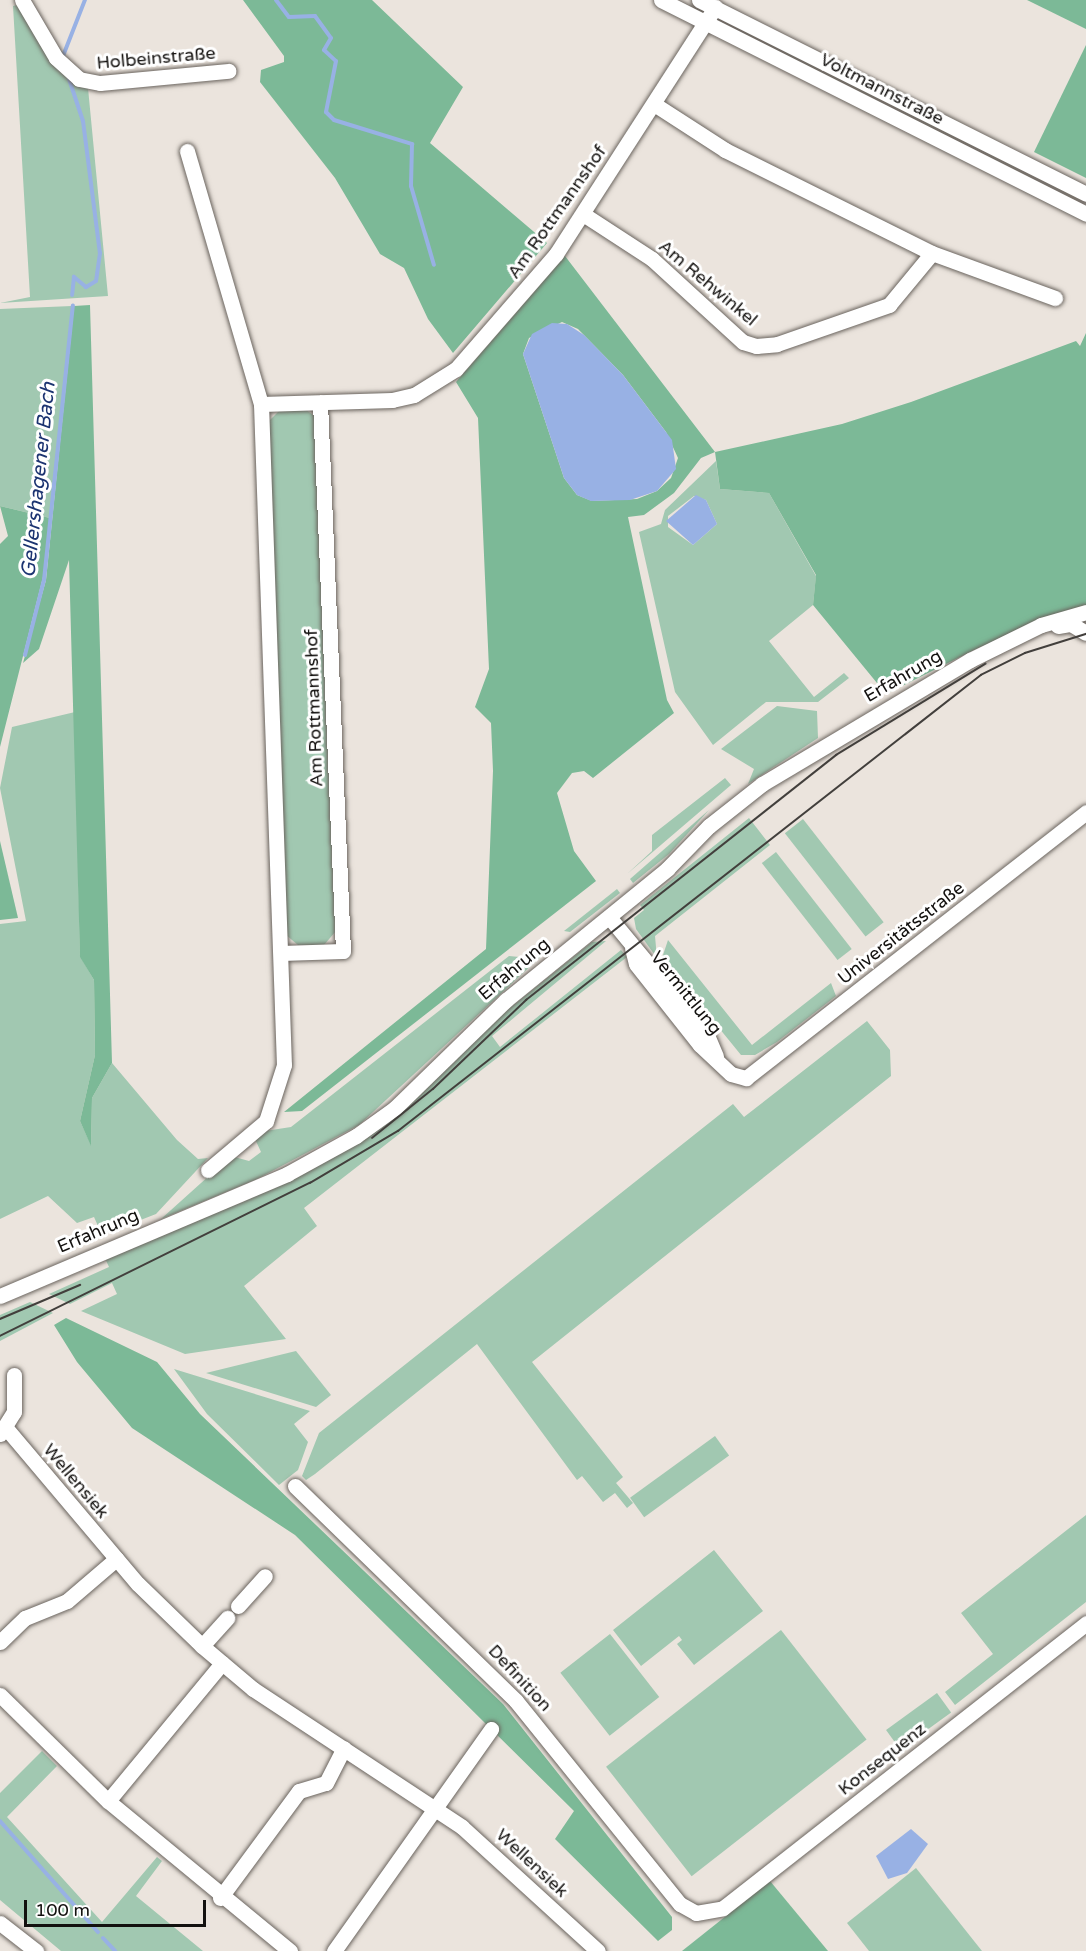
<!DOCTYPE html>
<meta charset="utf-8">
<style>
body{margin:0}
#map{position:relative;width:1086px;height:1951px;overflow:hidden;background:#ebe4dd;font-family:"Varela Round",sans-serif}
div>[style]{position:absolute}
.green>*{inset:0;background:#a1c8b1;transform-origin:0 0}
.forest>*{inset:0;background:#7cb997}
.water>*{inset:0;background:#98b1e4}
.stream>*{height:4px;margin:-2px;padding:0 2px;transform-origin:2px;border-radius:2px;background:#98b1e4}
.roads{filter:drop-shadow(0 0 2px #6a645e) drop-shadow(0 0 2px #6a645e)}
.minor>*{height:15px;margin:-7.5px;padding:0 7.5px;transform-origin:7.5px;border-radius:7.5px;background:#fff}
.tram>*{height:1.5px;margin:-0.75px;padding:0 0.75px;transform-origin:0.75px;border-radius:0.75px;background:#423f3c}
span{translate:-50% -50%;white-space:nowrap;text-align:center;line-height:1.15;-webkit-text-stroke:6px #fff;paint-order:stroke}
.street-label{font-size:18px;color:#13110f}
.water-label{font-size:20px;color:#1c3471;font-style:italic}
.scale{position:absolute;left:24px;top:1900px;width:182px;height:27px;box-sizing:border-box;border:3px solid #13110f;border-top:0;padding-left:8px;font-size:18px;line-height:21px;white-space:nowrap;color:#13110f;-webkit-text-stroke:4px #fff;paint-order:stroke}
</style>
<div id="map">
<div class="green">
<i style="clip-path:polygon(26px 3px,88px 88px,108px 296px,0 303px,30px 297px,13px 6px)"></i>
<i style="clip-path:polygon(72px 306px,50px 518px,0 506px,0 309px)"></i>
<i style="clip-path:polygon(302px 407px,316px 417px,336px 931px,324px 945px,298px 945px,286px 935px,267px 423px,281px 409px)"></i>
<i style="clip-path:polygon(evenodd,716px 461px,720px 489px,769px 493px,816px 576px,813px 605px,769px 641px,814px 697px,844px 673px,849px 678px,818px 702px,766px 702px,713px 745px,675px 692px,639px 532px,661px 524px,665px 510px,716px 461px,694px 496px,706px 500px,717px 524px,693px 545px,668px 527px,668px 516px,694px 496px)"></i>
<i style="clip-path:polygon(777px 706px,817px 711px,818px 738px,748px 784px,754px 769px,721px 749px)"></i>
<i style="clip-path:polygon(75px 712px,80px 956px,94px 980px,95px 1055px,80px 1121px,91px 1145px,92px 1098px,112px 1063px,177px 1140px,198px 1159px,208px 1158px,156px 1214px,102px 1235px,94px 1217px,77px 1223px,48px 1196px,0 1219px,0 924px,26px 921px,0 788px,12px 727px)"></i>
<i style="clip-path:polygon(725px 778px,731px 785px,627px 874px,652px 851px,652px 835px)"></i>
<i style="clip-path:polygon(709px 810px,669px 854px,633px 883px,630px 879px)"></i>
<i style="clip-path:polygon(749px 818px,770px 845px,655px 936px,657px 958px,636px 929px,634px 918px,644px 910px,640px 905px)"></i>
<i style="left:803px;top:819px;width:131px;height:23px;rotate:52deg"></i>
<i style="left:776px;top:852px;width:123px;height:18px;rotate:52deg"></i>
<i style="clip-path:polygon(617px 889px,620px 893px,570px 932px,564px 931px)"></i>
<i style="clip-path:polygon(668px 940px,752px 1045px,831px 983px,836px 996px,777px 1042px,755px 1055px,741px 1055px,662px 958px)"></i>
<i style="clip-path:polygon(606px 941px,492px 1036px,500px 1047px,621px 950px,627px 957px,304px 1208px,317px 1226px,244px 1286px,286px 1339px,185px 1354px,81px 1311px,117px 1294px,112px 1283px,70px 1304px,49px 1294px,109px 1267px,103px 1254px,243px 1202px,370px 1136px,505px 1012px,592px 942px)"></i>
<i style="clip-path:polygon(549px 944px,548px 950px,359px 1125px,257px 1179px,161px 1219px,231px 1156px,249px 1161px,261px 1152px,255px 1139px,265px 1131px,291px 1127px,509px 956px,530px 958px)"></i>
<i style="clip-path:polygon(867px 1021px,890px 1050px,891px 1076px,532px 1362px,623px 1477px,616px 1483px,633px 1503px,627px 1508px,615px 1493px,603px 1502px,582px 1476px,577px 1480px,477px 1344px,315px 1474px,306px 1480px,302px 1476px,319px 1433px,733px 1104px,744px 1117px)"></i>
<i style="clip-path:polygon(30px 1302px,53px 1313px,0 1341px,0 1315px)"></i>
<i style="clip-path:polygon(296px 1351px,331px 1395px,316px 1407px,206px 1373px)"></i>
<i style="clip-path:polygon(174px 1369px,310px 1411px,294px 1424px,308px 1442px,298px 1470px,279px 1485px,207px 1414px)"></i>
<i style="left:715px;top:1436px;width:24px;height:105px;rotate:54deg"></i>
<i style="clip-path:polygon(1086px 1515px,1086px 1602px,955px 1705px,945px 1692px,993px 1654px,961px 1613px)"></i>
<i style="clip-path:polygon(714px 1550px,763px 1611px,694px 1665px,677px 1644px,682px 1640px,679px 1636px,641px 1666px,613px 1630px)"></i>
<i style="left:781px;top:1630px;width:139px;height:222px;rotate:52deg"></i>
<i style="left:610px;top:1634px;width:80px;height:63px;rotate:52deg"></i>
<i style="left:937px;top:1693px;width:24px;height:63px;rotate:54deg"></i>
<i style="clip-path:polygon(42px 1751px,57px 1766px,7px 1817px,102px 1922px,157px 1857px,162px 1861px,136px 1896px,203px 1951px,61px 1951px,0 1900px,0 1793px)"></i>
<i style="clip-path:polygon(916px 1868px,982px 1951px,869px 1951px,847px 1923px)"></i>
</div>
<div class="forest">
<i style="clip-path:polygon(243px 0,372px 0,463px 87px,430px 143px,547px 243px,453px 353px,428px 319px,404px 268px,380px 254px,335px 178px,260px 82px,261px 70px,284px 62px,284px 56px)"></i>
<i style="clip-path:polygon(1027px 0,1086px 0,1086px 29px)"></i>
<i style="clip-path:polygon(1086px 45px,1086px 178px,1034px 152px)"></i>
<i style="clip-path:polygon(evenodd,565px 256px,715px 452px,842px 424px,911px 402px,1076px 341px,1080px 346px,1086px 333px,1086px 606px,976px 649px,886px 694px,813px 605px,816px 575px,769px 493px,720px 489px,715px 452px,701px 458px,674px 493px,644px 515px,628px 517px,667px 700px,674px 713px,593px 778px,584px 771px,572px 773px,557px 793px,574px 851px,596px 881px,302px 1111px,284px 1112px,486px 949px,493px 771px,491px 723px,475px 707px,489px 669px,478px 418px,456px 382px,565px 256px,562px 322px,578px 329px,623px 375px,666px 432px,678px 458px,671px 478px,657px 491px,637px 499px,592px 501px,577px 495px,564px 478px,523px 354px,529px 338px,562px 322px)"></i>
<i style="clip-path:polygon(90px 305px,112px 1063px,92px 1098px,91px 1146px,80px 1121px,95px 1055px,94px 980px,80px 957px,69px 560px,39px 649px,23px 663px,46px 580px,74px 306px)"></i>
<i style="clip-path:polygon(0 506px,50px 518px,43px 577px,0 747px,0 544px,8px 536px)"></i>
<i style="clip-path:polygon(0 841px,18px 918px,0 920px)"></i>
<i style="clip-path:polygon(66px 1318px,157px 1362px,200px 1414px,503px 1704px,672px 1917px,672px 1930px,658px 1941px,555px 1839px,574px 1811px,295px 1535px,132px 1428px,77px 1362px,54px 1325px)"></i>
<i style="clip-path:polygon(770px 1881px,828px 1951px,682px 1951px)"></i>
</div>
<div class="water">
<i style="clip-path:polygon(552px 323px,567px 324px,584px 335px,623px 375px,672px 440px,676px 469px,657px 491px,630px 500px,591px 501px,577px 495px,564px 478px,523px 354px,532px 334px)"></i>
<i style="clip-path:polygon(696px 495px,706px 500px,717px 524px,693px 545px,666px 521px)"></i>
<i style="clip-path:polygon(911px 1829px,928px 1844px,907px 1873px,888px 1879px,876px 1856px)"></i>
</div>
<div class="stream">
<i style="left:276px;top:0;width:21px;rotate:53deg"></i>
<i style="left:289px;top:17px;width:26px;rotate:-2deg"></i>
<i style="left:315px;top:16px;width:27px;rotate:54deg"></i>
<i style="left:331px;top:38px;width:14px;rotate:120deg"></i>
<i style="left:324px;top:50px;width:16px;rotate:43deg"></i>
<i style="left:336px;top:61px;width:52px;rotate:101.1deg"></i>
<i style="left:326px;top:112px;width:11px;rotate:45deg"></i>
<i style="left:334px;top:120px;width:82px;rotate:17.1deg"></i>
<i style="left:412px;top:144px;width:42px;rotate:91.4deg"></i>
<i style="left:411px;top:186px;width:82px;rotate:73.8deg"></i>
<i style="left:63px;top:56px;width:60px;rotate:-68.6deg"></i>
<i style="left:69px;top:79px;width:44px;rotate:71.6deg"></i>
<i style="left:83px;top:121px;width:133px;rotate:82.7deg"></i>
<i style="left:100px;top:253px;width:28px;rotate:98deg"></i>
<i style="left:96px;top:281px;width:12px;rotate:149deg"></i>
<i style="left:86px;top:287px;width:16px;rotate:-140deg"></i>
<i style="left:74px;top:277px;width:18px;rotate:96deg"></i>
<i style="left:25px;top:655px;width:77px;rotate:-75.8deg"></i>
<i style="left:44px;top:580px;width:276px;rotate:-84deg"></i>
<i style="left:0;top:1821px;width:148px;rotate:48.6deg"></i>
<i style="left:103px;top:1938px;width:18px;rotate:47deg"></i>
</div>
<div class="roads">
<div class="minor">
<i style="left:22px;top:0;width:67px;rotate:59.6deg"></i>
<i style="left:56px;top:58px;width:31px;rotate:42deg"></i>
<i style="left:79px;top:79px;width:21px;rotate:11deg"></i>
<i style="left:100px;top:83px;width:129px;rotate:-5.4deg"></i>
<i style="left:661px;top:0;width:476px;rotate:26.7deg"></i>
<i style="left:699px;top:0;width:433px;rotate:26.6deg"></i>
<i style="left:654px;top:104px;width:85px;rotate:32.9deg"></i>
<i style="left:725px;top:150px;width:231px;rotate:26.5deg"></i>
<i style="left:932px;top:253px;width:131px;rotate:20.1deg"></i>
<i style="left:187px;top:151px;width:264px;rotate:73.7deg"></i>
<i style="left:261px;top:404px;width:661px;rotate:88.01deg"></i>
<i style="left:284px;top:1065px;width:59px;rotate:107.8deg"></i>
<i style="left:266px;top:1121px;width:76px;rotate:139.8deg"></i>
<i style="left:583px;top:214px;width:82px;rotate:33.1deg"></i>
<i style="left:652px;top:259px;width:123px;rotate:42.4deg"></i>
<i style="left:743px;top:342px;width:14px;rotate:17deg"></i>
<i style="left:756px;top:346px;width:21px;rotate:-5deg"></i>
<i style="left:777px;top:344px;width:119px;rotate:-19.2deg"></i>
<i style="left:889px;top:305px;width:67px;rotate:-50.4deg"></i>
<i style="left:261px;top:404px;width:131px;rotate:-1.7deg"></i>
<i style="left:392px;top:400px;width:23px;rotate:-13deg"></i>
<i style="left:414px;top:395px;width:49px;rotate:-31.8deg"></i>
<i style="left:456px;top:369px;width:152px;rotate:-49deg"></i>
<i style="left:556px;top:254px;width:294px;rotate:-57.2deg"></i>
<i style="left:1058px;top:626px;width:13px;rotate:-9deg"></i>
<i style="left:1071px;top:624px;width:17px;rotate:31deg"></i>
<i style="left:609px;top:917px;width:153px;rotate:50.3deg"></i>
<i style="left:707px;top:1035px;width:23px;rotate:67deg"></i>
<i style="left:632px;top:948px;width:16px;rotate:76deg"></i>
<i style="left:636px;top:964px;width:103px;rotate:51.7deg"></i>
<i style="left:700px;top:1045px;width:42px;rotate:43.1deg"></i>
<i style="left:731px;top:1074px;width:16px;rotate:15deg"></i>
<i style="left:746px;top:1078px;width:432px;rotate:-38deg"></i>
<i style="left:281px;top:953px;width:62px;rotate:-1.8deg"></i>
<i style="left:343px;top:951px;width:549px;rotate:-92.4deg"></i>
<i style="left:0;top:1296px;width:312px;rotate:-23deg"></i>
<i style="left:287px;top:1174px;width:79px;rotate:-28.8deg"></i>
<i style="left:356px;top:1136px;width:48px;rotate:-35.7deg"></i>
<i style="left:395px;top:1108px;width:155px;rotate:-44.2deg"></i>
<i style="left:506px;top:1000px;width:208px;rotate:-39.1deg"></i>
<i style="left:667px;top:869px;width:60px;rotate:-45.7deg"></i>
<i style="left:709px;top:826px;width:68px;rotate:-38.4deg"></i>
<i style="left:762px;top:784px;width:242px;rotate:-30.8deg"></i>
<i style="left:970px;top:660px;width:79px;rotate:-26.2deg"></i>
<i style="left:1041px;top:625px;width:47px;rotate:-16.1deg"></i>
<i style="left:6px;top:1428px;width:204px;rotate:49.8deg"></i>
<i style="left:138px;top:1584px;width:89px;rotate:44.1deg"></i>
<i style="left:202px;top:1646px;width:67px;rotate:40.1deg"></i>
<i style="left:253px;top:1689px;width:250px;rotate:33.4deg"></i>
<i style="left:462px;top:1827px;width:184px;rotate:42.4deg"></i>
<i style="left:0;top:1434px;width:26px;rotate:-58deg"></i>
<i style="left:14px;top:1412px;width:37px;rotate:-90deg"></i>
<i style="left:295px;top:1486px;width:308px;rotate:44.2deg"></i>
<i style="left:516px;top:1701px;width:261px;rotate:51.1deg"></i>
<i style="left:680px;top:1904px;width:18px;rotate:29deg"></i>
<i style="left:696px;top:1913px;width:27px;rotate:-10deg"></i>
<i style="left:723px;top:1908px;width:462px;rotate:-38.1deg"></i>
<i style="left:238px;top:1606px;width:40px;rotate:-48deg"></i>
<i style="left:0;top:1642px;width:35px;rotate:-44deg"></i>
<i style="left:25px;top:1618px;width:45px;rotate:-22deg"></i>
<i style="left:67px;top:1601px;width:65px;rotate:-40.6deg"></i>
<i style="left:202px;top:1646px;width:38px;rotate:-48deg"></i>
<i style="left:0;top:1695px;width:151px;rotate:44.5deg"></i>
<i style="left:108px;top:1801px;width:236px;rotate:39.5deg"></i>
<i style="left:108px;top:1801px;width:179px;rotate:-50.4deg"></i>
<i style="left:220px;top:1898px;width:133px;rotate:-53.6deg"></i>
<i style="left:299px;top:1791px;width:28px;rotate:-17deg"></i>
<i style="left:326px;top:1783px;width:39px;rotate:-63deg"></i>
<i style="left:0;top:1923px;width:46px;rotate:37.9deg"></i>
<i style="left:334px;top:1951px;width:272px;rotate:-54.7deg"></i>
</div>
</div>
<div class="tram">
<i style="left:372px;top:1138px;width:78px;rotate:-38.8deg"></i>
<i style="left:433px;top:1089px;width:129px;rotate:-43.7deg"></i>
<i style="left:526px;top:1000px;width:395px;rotate:-38.3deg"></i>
<i style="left:836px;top:755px;width:175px;rotate:-31.4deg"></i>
<i style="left:0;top:1319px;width:87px;rotate:-23deg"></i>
<i style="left:0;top:1336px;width:346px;rotate:-26.3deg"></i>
<i style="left:310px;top:1183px;width:102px;rotate:-30.6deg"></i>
<i style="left:398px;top:1131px;width:740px;rotate:-38.03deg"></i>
<i style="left:981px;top:675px;width:49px;rotate:-26.6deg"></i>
<i style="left:1025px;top:653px;width:64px;rotate:-17.3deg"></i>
</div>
<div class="street-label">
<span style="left:156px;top:58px;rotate:-5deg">Holbeinstraße</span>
<span style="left:882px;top:89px;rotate:27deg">Voltmannstraße</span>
<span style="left:557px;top:212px;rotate:-55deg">Am Rottmannshof</span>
<span style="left:708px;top:283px;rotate:40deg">Am Rehwinkel</span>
<span style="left:903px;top:676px;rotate:-30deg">Erfahrung</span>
<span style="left:314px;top:708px;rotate:-92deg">Am Rottmannshof</span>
<span style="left:901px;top:933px;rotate:-38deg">Universitätsstraße</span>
<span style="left:514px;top:969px;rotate:-40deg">Erfahrung</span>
<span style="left:686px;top:993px;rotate:51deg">Vermittlung</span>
<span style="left:98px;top:1231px;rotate:-23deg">Erfahrung</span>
<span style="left:76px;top:1481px;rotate:50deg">Wellensiek</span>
<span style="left:520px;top:1678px;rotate:47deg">Definition</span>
<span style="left:882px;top:1759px;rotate:-38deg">Konsequenz</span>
<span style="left:532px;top:1863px;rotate:43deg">Wellensiek</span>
</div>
<div class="water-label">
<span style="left:39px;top:480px;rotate:-84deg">Gellershagener Bach</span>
</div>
<div class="scale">100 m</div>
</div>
